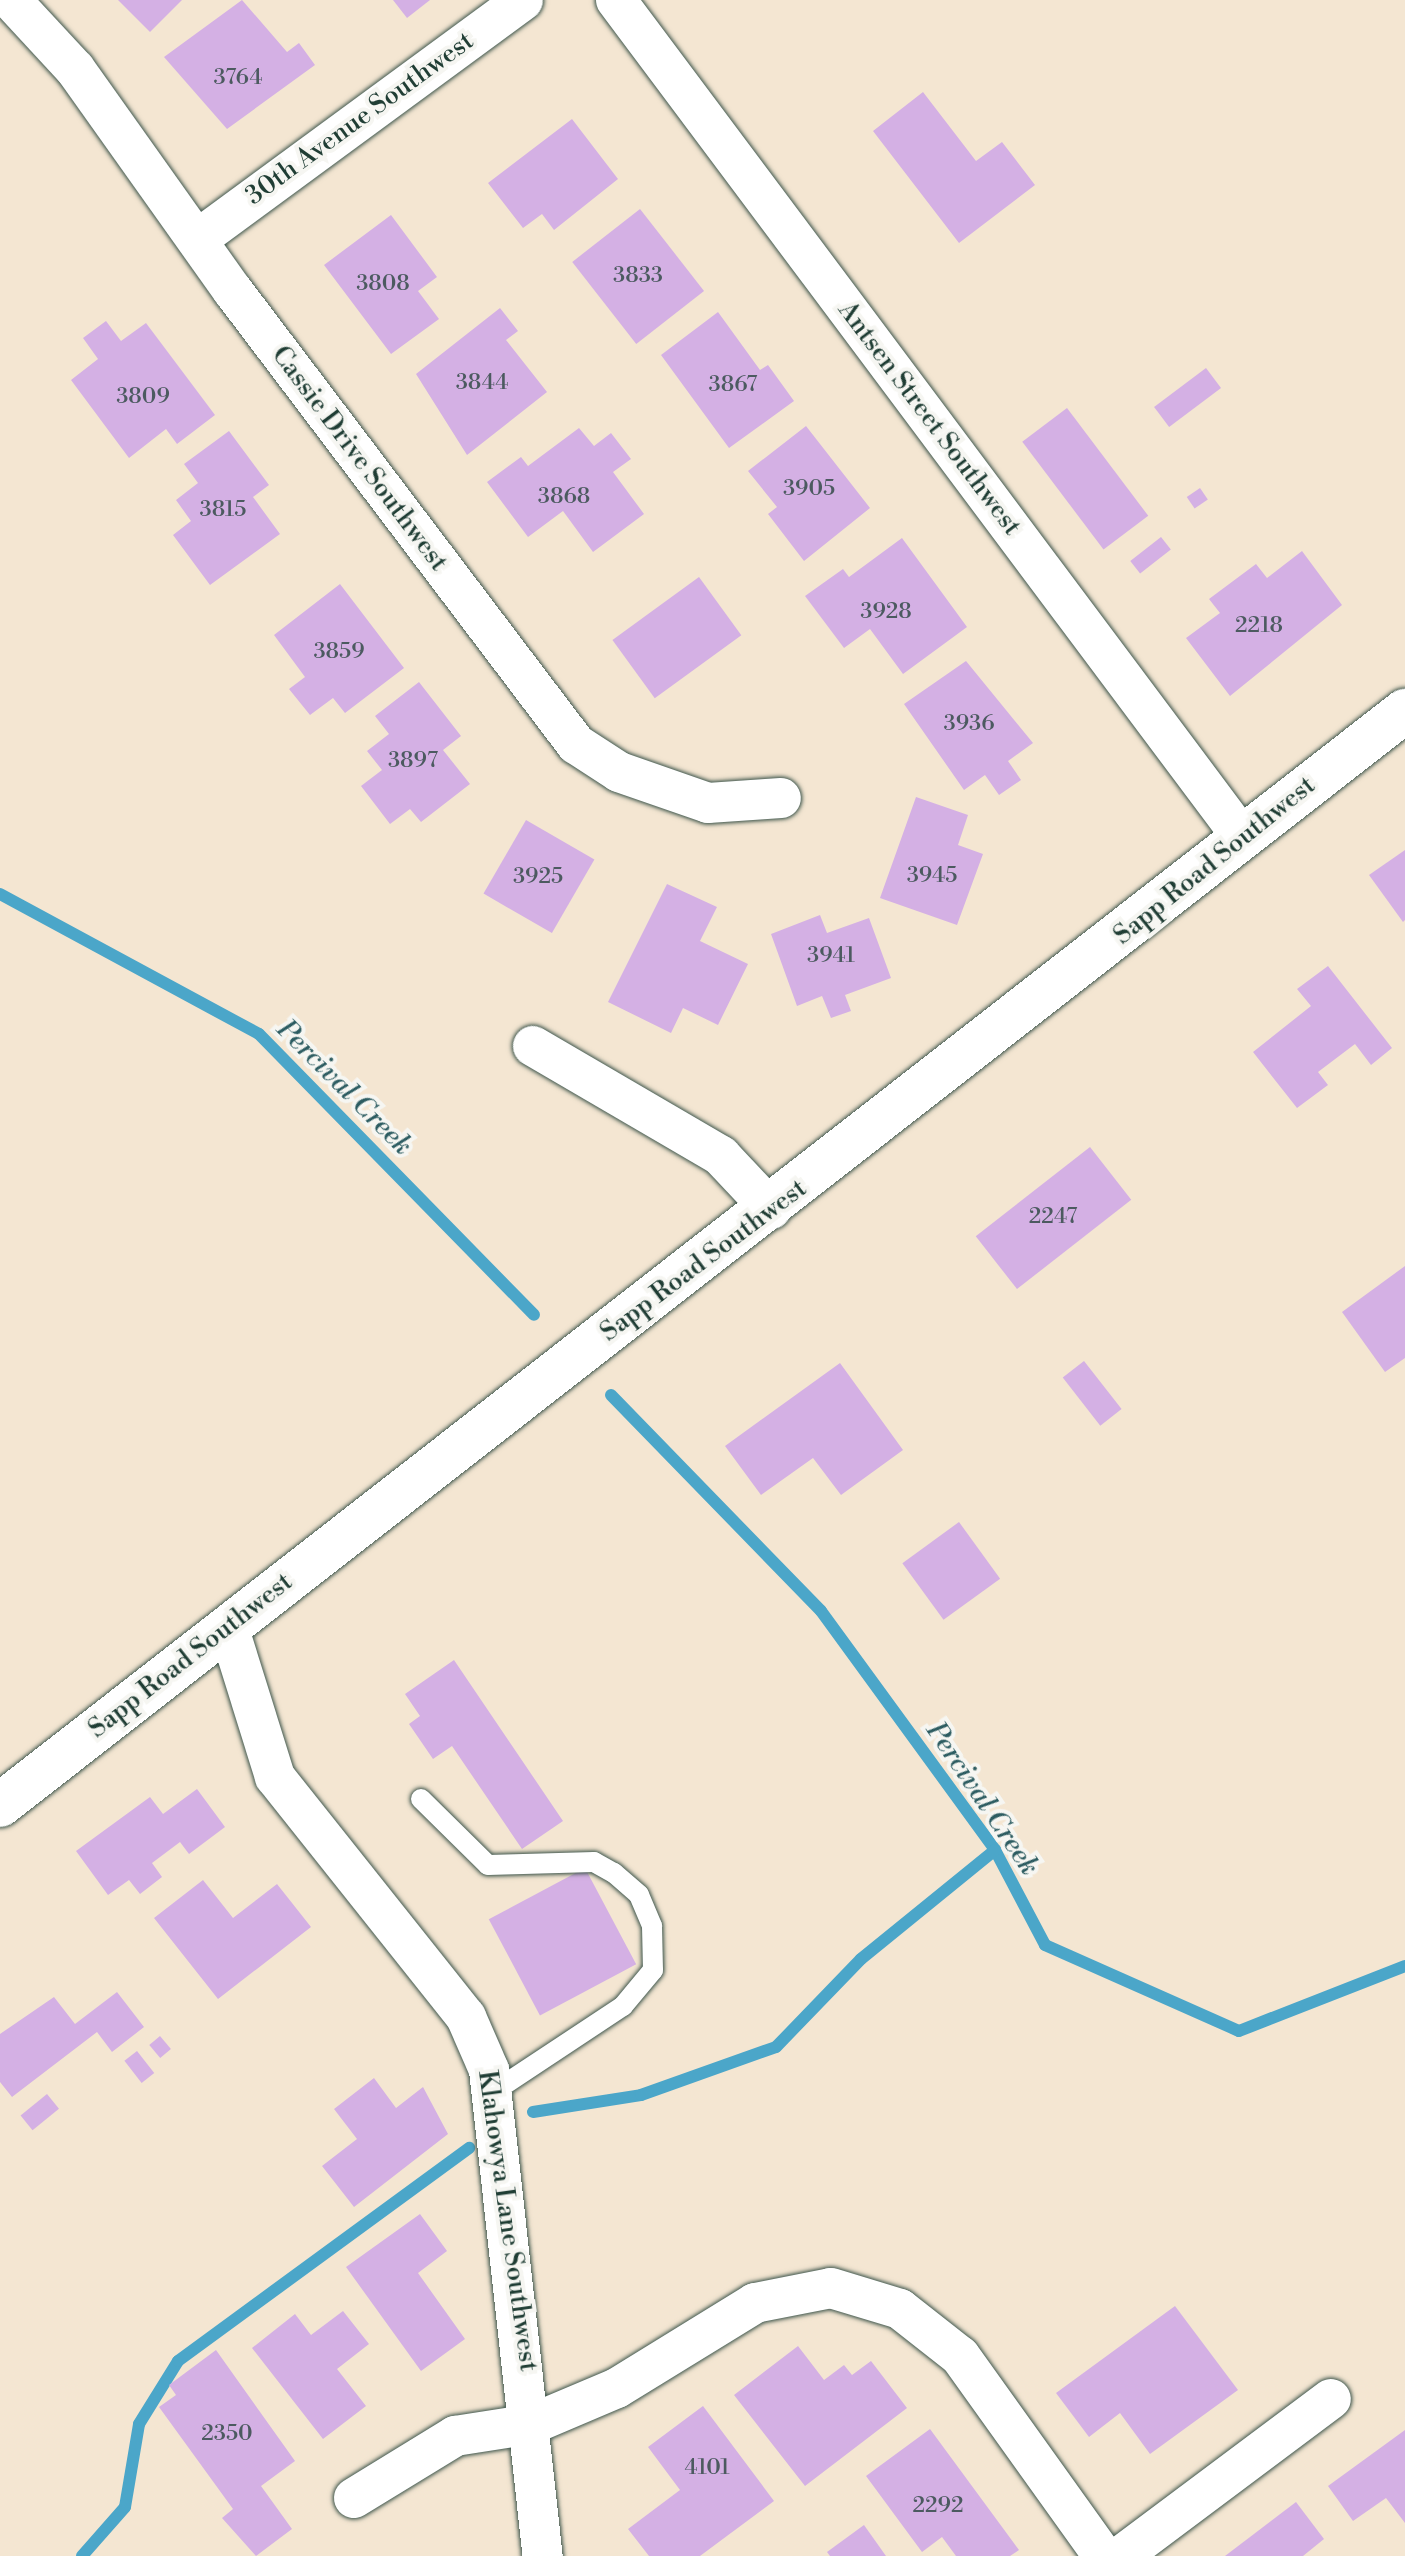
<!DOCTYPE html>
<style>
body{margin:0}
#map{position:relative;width:1405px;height:2556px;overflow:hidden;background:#f4e6d2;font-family:"Libre Bodoni",serif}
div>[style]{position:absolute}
.stream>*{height:12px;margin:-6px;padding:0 6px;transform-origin:6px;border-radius:6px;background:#4ba6c9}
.building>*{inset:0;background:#d4b0e4;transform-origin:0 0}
.roads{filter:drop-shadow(0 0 2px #3f564c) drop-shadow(0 0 2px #3f564c)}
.lane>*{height:20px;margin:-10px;padding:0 10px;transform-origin:10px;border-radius:10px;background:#fff}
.street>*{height:40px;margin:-20px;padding:0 20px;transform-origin:20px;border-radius:20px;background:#fff}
.secondary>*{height:44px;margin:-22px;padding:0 22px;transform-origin:22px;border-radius:22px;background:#fff}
span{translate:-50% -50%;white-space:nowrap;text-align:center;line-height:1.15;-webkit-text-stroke:8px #f6f6f2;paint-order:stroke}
.number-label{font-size:22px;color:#4c5a60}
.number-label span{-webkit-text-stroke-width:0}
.street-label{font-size:26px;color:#1f3d34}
.water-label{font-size:28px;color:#2c5c61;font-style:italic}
</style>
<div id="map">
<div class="stream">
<i style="left:0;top:894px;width:294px;rotate:28.4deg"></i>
<i style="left:259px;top:1034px;width:393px;rotate:45.6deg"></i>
<i style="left:611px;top:1395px;width:301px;rotate:45.8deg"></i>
<i style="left:821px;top:1611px;width:296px;rotate:53.9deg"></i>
<i style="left:995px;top:1850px;width:107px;rotate:62.2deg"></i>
<i style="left:1045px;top:1945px;width:212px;rotate:23.9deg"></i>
<i style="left:1239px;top:2031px;width:178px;rotate:-21.4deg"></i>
<i style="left:533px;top:2112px;width:109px;rotate:-8.9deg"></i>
<i style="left:641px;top:2095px;width:143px;rotate:-19.6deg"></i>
<i style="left:776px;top:2047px;width:122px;rotate:-46deg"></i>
<i style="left:861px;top:1959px;width:173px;rotate:-39.1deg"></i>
<i style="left:82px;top:2556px;width:65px;rotate:-48.7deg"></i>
<i style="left:125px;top:2507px;width:84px;rotate:-80.4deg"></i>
<i style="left:139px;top:2424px;width:74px;rotate:-58.2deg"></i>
<i style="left:178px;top:2361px;width:361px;rotate:-36.2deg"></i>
</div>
<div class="building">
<i style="clip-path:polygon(118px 0,182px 0,150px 32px)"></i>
<i style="clip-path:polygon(242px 0,287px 52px,299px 43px,315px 65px,227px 129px,164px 57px)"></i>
<i style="clip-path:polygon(393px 0,430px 0,407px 18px)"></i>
<i style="clip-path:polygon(923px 92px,976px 161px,1002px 142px,1035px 185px,959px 243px,873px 131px)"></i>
<i style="clip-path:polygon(572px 119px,618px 179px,554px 230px,542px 214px,523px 228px,488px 183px)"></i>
<i style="left:640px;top:209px;width:104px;height:86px;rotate:52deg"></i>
<i style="clip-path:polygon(391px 215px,437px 277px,418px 291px,439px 319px,391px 354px,324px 265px)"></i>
<i style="clip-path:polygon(500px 308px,518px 331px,506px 340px,547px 392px,467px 455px,416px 374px)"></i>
<i style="clip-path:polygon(718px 312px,760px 370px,768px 365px,794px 401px,729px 448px,661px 355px)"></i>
<i style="clip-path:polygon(106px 321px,121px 341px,146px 323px,215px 415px,177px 444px,166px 429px,129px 458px,71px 380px,98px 359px,83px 338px)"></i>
<i style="left:1206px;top:368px;width:25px;height:65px;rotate:53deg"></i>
<i style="left:1067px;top:408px;width:135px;height:56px;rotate:53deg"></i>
<i style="clip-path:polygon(806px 426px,870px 508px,804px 561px,768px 514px,777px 507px,748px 471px)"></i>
<i style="clip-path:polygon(579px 428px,594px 446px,611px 433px,631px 459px,613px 472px,644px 514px,593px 552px,563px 511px,528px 537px,487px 482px,521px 457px,528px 466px)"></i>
<i style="clip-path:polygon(229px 431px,269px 485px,253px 497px,280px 534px,210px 585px,173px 535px,191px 521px,176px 500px,198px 483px,184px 464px)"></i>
<i style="left:1200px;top:488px;width:14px;height:16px;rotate:56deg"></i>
<i style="left:1161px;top:537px;width:16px;height:39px;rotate:52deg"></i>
<i style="clip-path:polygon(902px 538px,967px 627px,903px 674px,870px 629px,844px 648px,805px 596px,843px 569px,849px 577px)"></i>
<i style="clip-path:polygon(1302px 551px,1342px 605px,1230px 696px,1186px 638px,1220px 613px,1209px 599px,1256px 564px,1267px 578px)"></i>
<i style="left:699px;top:577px;width:72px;height:107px;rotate:54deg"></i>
<i style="clip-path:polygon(340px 584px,404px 668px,345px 713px,333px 698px,310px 715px,289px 689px,305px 677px,274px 635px)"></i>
<i style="clip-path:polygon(966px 661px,1033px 743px,1008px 761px,1021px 780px,999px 795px,985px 775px,964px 790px,904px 704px)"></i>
<i style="clip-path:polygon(419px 682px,461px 736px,443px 750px,470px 784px,421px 822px,410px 809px,390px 824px,361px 786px,382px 770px,367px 751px,389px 734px,375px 716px)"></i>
<i style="clip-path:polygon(916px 797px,968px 815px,958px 845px,983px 854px,957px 925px,880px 898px)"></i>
<i style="left:526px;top:820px;width:79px;height:85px;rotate:30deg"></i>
<i style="clip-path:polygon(1405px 850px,1405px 920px,1403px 922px,1369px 875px)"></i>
<i style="clip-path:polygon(667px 884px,717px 907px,700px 941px,748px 964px,718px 1025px,683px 1008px,671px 1033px,608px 1002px)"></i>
<i style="clip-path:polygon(820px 915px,827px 933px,869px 918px,891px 978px,845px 995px,851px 1011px,831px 1018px,822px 996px,797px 1006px,771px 934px)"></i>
<i style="clip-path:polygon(1328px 966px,1392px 1048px,1371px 1065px,1355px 1044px,1318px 1072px,1328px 1085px,1297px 1108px,1253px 1052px,1311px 1006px,1297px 989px)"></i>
<i style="left:1090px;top:1147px;width:67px;height:145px;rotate:52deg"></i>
<i style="clip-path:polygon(1405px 1266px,1405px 1358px,1385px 1372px,1342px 1312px)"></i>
<i style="left:1084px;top:1361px;width:61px;height:27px;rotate:52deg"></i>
<i style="clip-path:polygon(840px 1363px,903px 1450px,841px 1495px,813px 1458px,761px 1495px,725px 1446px)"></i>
<i style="left:959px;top:1522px;width:70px;height:70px;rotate:54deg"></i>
<i style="clip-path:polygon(454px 1660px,563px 1821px,522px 1849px,452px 1746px,433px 1759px,409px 1724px,420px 1716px,405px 1694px)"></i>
<i style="clip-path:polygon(197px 1789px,225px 1827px,189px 1854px,180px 1842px,152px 1863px,162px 1877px,140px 1894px,129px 1880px,108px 1895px,76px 1851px,150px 1797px,163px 1814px)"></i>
<i style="left:585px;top:1868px;width:109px;height:109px;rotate:62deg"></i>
<i style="clip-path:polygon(203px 1880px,233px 1918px,277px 1884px,311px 1927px,218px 1999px,154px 1918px)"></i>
<i style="clip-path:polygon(117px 1992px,144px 2027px,112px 2052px,97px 2032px,12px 2097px,0 2082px,0 2034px,54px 1997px,75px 2024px)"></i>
<i style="left:160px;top:2036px;width:17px;height:14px;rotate:50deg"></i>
<i style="left:137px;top:2051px;width:28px;height:16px;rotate:52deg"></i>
<i style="clip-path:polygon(374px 2078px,396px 2108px,423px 2087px,448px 2134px,354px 2207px,322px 2166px,357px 2139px,334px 2109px)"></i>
<i style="left:47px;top:2094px;width:19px;height:34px;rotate:51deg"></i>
<i style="clip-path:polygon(420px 2214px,447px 2251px,418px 2273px,465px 2339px,421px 2371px,346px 2267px)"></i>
<i style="clip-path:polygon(1175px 2306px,1238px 2390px,1150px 2454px,1120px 2413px,1089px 2437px,1056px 2393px)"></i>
<i style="clip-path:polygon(343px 2311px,369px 2344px,337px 2369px,366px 2406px,323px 2439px,252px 2348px,295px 2314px,311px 2335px)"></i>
<i style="clip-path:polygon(798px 2346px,824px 2380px,844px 2365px,852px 2375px,871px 2361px,907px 2408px,805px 2486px,734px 2395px)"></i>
<i style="clip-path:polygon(216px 2350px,295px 2461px,261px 2486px,292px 2529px,256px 2556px,222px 2518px,233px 2509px,159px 2407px,176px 2395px,169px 2385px)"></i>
<i style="clip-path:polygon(703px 2406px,774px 2501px,700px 2556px,649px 2556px,628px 2529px,680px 2490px,648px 2447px)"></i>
<i style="clip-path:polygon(930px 2429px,1019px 2550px,1010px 2556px,956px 2556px,942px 2537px,922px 2552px,866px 2476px)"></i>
<i style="clip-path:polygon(1405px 2430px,1405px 2523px,1386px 2498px,1353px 2521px,1328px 2486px)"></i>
<i style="clip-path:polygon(1296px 2502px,1324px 2539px,1303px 2556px,1225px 2556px)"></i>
<i style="clip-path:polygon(864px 2525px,886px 2556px,830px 2556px,827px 2552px)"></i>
</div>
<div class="roads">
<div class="lane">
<i style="left:421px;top:1799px;width:94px;rotate:44.6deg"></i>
<i style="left:488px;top:1865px;width:106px;rotate:-1.6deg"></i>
<i style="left:594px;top:1862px;width:23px;rotate:29deg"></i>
<i style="left:614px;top:1873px;width:33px;rotate:41deg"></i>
<i style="left:639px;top:1895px;width:34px;rotate:67deg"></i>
<i style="left:652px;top:1926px;width:44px;rotate:88.7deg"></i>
<i style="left:653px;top:1970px;width:47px;rotate:129.8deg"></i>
<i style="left:623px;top:2006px;width:156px;rotate:146.5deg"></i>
</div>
<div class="street">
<i style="left:11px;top:0;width:94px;rotate:47.2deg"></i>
<i style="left:75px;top:69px;width:272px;rotate:54.6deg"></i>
<i style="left:233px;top:291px;width:568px;rotate:52.87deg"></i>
<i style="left:576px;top:744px;width:51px;rotate:33.1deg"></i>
<i style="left:619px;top:772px;width:94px;rotate:19.2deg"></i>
<i style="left:708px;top:803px;width:73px;rotate:-3.9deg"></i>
<i style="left:616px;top:0;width:1045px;rotate:53.21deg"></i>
<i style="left:198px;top:239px;width:403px;rotate:-36.3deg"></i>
<i style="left:533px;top:1046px;width:218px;rotate:30.3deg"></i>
<i style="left:721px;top:1156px;width:73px;rotate:46.7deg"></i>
<i style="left:228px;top:1626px;width:158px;rotate:72.7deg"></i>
<i style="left:275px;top:1777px;width:307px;rotate:51.5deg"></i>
<i style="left:466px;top:2017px;width:58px;rotate:66.5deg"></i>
<i style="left:489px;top:2070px;width:489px;rotate:83.7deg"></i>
<i style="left:354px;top:2498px;width:119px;rotate:-31.5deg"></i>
<i style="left:455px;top:2436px;width:78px;rotate:-8.9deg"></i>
<i style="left:532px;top:2424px;width:92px;rotate:-23deg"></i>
<i style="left:617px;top:2388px;width:162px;rotate:-31.6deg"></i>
<i style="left:755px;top:2303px;width:77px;rotate:-11.2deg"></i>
<i style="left:831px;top:2288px;width:72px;rotate:16.9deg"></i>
<i style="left:900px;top:2309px;width:76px;rotate:38.1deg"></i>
<i style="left:960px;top:2356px;width:246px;rotate:54.4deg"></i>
<i style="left:1121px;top:2556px;width:262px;rotate:-36.8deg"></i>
</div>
<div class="secondary">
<i style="left:0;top:1805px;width:1781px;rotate:-37.91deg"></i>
</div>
</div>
<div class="number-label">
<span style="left:238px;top:78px">3764</span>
<span style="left:638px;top:276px">3833</span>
<span style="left:383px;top:284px">3808</span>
<span style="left:482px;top:383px">3844</span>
<span style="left:733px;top:385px">3867</span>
<span style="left:143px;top:397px">3809</span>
<span style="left:809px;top:489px">3905</span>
<span style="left:564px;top:497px">3868</span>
<span style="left:223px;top:510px">3815</span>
<span style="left:886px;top:612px">3928</span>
<span style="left:1259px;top:626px">2218</span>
<span style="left:339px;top:652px">3859</span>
<span style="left:969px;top:724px">3936</span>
<span style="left:413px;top:761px">3897</span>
<span style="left:932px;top:876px">3945</span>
<span style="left:538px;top:877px">3925</span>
<span style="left:831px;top:956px">3941</span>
<span style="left:1053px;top:1217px">2247</span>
<span style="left:227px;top:2434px">2350</span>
<span style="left:707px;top:2468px">4101</span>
<span style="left:938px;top:2506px">2292</span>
</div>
<div class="street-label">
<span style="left:360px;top:119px;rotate:-36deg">30th Avenue Southwest</span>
<span style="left:929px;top:419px;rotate:53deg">Antsen Street Southwest</span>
<span style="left:359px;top:459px;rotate:53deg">Cassie Drive Southwest</span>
<span style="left:1215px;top:861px;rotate:-39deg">Sapp Road Southwest</span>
<span style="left:704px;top:1261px;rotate:-37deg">Sapp Road Southwest</span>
<span style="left:191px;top:1656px;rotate:-38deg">Sapp Road Southwest</span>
<span style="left:507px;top:2221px;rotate:82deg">Klahowya Lane Southwest</span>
</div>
<div class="water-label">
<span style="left:344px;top:1088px;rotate:45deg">Percival Creek</span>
<span style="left:982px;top:1799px;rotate:56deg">Percival Creek</span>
</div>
</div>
